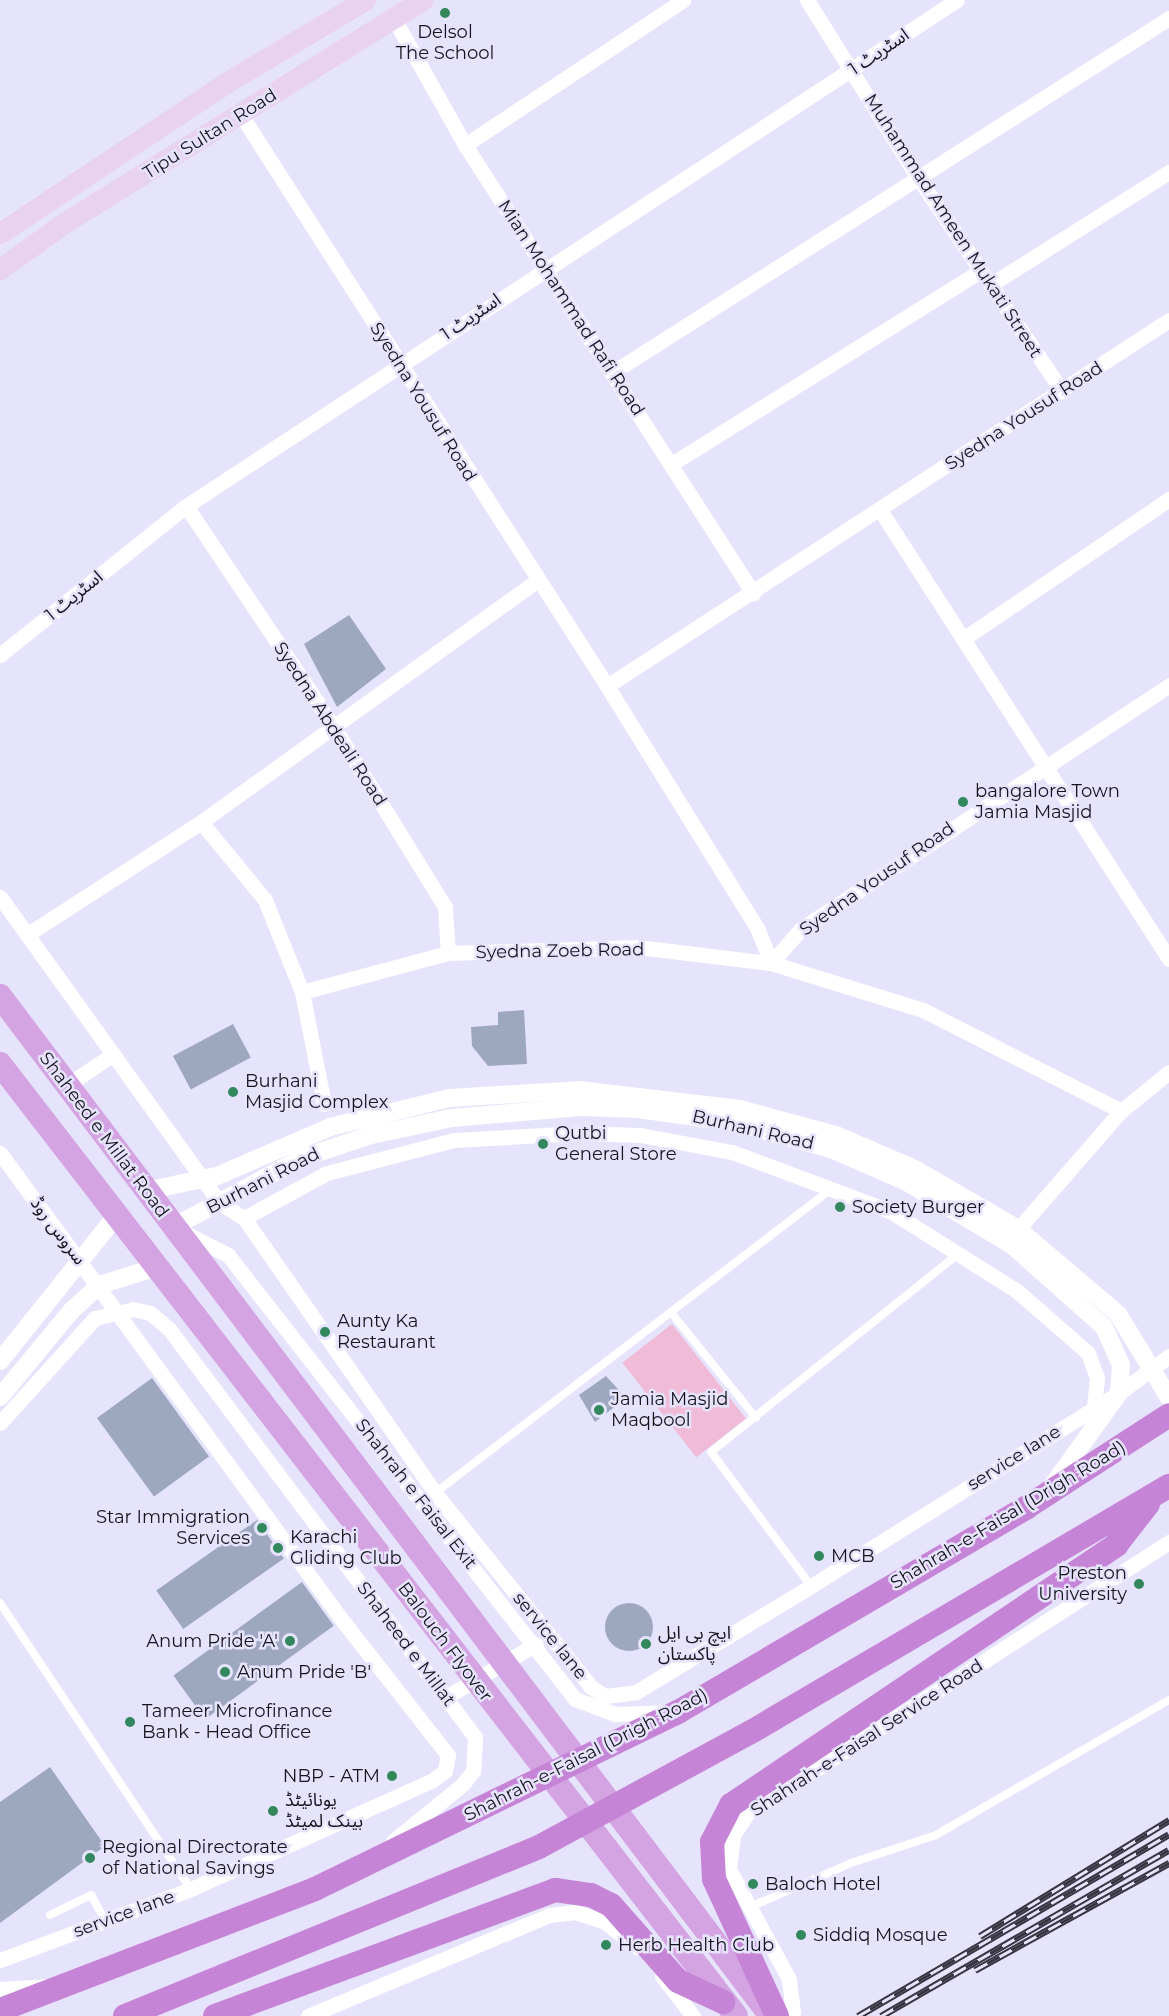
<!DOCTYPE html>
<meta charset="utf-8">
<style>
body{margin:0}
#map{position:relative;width:1169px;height:2016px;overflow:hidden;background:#e6e3fd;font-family:Montserrat,"Noto Sans Arabic",sans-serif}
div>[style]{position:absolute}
.green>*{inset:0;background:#f0bbd7;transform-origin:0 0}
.building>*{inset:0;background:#9da8c0;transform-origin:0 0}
.round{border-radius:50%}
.service>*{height:8px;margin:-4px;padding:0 4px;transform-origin:4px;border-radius:4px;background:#fff}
.minor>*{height:15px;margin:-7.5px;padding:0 7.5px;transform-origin:7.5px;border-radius:7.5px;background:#fff}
.tertiary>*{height:18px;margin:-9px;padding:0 9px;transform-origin:9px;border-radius:9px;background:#fff}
.secondary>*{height:21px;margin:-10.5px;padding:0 10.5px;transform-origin:10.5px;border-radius:10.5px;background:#e9d1f0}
.primary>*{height:24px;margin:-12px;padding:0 12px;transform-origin:12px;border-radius:12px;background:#d4a3e1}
.trunk>*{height:24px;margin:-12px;padding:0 12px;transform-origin:12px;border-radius:12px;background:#c684d7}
.rail>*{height:7px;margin-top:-3.5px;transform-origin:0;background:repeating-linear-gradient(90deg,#e6e3fd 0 14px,#373541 0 28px);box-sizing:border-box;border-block:2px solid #373541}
.dots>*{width:16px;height:16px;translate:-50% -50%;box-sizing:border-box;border:3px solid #e6e3fd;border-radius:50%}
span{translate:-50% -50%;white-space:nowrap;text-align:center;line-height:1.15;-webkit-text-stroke:5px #e6e3fd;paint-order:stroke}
.poi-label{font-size:18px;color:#16141d}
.left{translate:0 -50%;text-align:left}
.right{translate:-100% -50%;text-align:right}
.street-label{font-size:18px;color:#16141d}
</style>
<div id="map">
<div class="green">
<i style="left:672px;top:1324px;width:120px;height:63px;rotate:52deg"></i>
</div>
<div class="building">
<i style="clip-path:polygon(349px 615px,386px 669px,337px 707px,304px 644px)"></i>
<i style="clip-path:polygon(524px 1010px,527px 1064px,488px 1066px,472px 1046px,471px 1027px,498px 1025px,498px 1012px)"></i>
<i style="left:233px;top:1024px;width:38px;height:68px;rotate:62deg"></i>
<i style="clip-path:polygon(606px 1376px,626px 1398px,595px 1422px,579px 1395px)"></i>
<i style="left:152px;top:1378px;width:97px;height:68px;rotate:54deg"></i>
<i style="left:257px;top:1520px;width:47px;height:123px;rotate:55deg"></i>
<i style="left:302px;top:1582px;width:54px;height:159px;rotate:54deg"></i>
<i class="round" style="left:605px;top:1603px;width:48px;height:48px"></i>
<i style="clip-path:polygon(50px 1767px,105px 1846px,0 1923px,0 1802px)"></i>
</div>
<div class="service">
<i style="left:673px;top:1315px;width:132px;rotate:51.1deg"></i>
<i style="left:435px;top:1493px;width:499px;rotate:-37.5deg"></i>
<i style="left:811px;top:1586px;width:167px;rotate:-126.7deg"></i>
<i style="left:711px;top:1452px;width:318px;rotate:-38.7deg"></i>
<i style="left:0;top:1603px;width:344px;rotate:56.3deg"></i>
<i style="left:750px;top:1907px;width:110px;rotate:-23.5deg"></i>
<i style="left:851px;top:1863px;width:89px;rotate:-18.2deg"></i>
<i style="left:936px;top:1835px;width:269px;rotate:-30.1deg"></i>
<i style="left:50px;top:1915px;width:46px;rotate:-26deg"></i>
<i style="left:91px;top:1895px;width:29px;rotate:61deg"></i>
</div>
<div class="minor">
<i style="left:807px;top:0;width:211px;rotate:58deg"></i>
<i style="left:919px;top:179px;width:256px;rotate:56deg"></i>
<i style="left:394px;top:19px;width:145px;rotate:60.6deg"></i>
<i style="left:465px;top:145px;width:533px;rotate:57.26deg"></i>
<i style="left:241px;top:115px;width:678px;rotate:57.34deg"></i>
<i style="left:607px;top:686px;width:287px;rotate:58.2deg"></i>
<i style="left:758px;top:930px;width:35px;rotate:68deg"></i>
<i style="left:771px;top:963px;width:45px;rotate:-48.6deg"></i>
<i style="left:801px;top:929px;width:442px;rotate:-33.5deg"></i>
<i style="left:465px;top:145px;width:262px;rotate:-33.6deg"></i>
<i style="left:990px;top:285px;width:212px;rotate:-32.3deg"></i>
<i style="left:613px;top:372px;width:659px;rotate:-32.48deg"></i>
<i style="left:673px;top:463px;width:362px;rotate:-32deg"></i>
<i style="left:186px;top:506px;width:262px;rotate:56.2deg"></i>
<i style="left:332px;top:724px;width:215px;rotate:58.3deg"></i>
<i style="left:445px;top:907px;width:46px;rotate:86.3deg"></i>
<i style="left:880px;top:510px;width:534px;rotate:57.23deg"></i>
<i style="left:963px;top:639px;width:249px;rotate:-34.2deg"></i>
<i style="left:0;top:655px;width:238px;rotate:-38.7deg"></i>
<i style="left:186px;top:506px;width:922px;rotate:-33.28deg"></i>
<i style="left:607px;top:686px;width:671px;rotate:-33.07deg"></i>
<i style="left:201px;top:822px;width:101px;rotate:50.6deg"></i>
<i style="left:265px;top:900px;width:99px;rotate:68.1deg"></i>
<i style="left:0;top:897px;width:375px;rotate:54.3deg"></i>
<i style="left:219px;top:1202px;width:30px;rotate:33deg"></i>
<i style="left:244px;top:1218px;width:335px;rotate:55.2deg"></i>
<i style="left:435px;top:1493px;width:249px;rotate:51.2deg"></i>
<i style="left:591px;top:1687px;width:17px;rotate:33deg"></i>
<i style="left:605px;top:1696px;width:31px;rotate:-7deg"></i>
<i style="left:636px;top:1692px;width:205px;rotate:-31.2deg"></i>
<i style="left:811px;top:1586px;width:363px;rotate:-32.1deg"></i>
<i style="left:1119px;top:1393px;width:62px;rotate:-36.5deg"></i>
<i style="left:28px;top:934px;width:206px;rotate:-32.9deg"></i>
<i style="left:201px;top:822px;width:413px;rotate:-35.7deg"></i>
<i style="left:66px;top:1086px;width:57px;rotate:-34.2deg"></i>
<i style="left:324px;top:1104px;width:114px;rotate:-101.1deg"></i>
<i style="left:302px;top:992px;width:151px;rotate:-15deg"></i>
<i style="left:448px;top:953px;width:190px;rotate:-1.8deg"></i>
<i style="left:638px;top:947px;width:134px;rotate:6.9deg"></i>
<i style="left:771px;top:963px;width:159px;rotate:17.2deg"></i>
<i style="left:923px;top:1010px;width:222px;rotate:27deg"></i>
<i style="left:0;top:1153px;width:579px;rotate:53.78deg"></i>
<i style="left:342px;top:1620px;width:172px;rotate:51.9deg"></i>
<i style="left:448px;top:1755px;width:16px;rotate:101deg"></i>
<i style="left:445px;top:1771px;width:17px;rotate:144deg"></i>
<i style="left:431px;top:1781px;width:263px;rotate:155.8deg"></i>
<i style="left:191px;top:1889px;width:204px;rotate:159.6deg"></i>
<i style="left:244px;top:1218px;width:94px;rotate:-28.5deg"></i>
<i style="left:327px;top:1173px;width:131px;rotate:-14.6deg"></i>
<i style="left:454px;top:1140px;width:126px;rotate:-3.2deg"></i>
<i style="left:580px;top:1133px;width:60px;rotate:1.9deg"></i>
<i style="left:640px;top:1135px;width:94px;rotate:10.5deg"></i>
<i style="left:732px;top:1152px;width:169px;rotate:20.5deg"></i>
<i style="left:890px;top:1211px;width:150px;rotate:32.2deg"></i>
<i style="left:1017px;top:1291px;width:94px;rotate:41.1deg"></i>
<i style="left:1088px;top:1353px;width:27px;rotate:70deg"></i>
<i style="left:1097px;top:1378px;width:29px;rotate:96deg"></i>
<i style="left:1018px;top:1229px;width:157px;rotate:-48.9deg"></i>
<i style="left:1121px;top:1111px;width:62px;rotate:-39.1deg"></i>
<i style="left:183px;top:1232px;width:51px;rotate:27.1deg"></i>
<i style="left:228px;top:1255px;width:564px;rotate:51.99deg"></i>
<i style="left:575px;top:1699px;width:43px;rotate:20.6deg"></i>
<i style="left:615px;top:1714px;width:54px;rotate:-2.1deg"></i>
<i style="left:0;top:1423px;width:142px;rotate:-47.9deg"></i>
<i style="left:95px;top:1318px;width:39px;rotate:-13deg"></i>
<i style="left:133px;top:1309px;width:17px;rotate:13deg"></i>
<i style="left:150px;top:1313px;width:25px;rotate:40deg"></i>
<i style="left:169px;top:1329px;width:510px;rotate:53.13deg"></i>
<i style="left:475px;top:1737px;width:34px;rotate:93deg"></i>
<i style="left:473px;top:1771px;width:16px;rotate:128deg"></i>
<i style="left:463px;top:1784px;width:90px;rotate:140.8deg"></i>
<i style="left:446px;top:1697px;width:104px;rotate:-30.5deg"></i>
<i style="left:662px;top:1976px;width:51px;rotate:52.2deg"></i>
<i style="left:0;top:1989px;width:48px;rotate:-3.6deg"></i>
<i style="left:793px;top:2012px;width:33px;rotate:-97deg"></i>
<i style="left:789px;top:1979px;width:125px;rotate:-118.6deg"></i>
<i style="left:729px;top:1869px;width:34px;rotate:-83deg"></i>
<i style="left:733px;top:1835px;width:27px;rotate:-56deg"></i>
<i style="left:748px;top:1813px;width:501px;rotate:-32.77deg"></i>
<i style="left:308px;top:2016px;width:262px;rotate:-22.7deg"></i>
<i style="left:550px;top:1915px;width:25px;rotate:-7deg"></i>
<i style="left:575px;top:1912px;width:32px;rotate:18deg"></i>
<i style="left:605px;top:1922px;width:41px;rotate:38deg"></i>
</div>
<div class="tertiary">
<i style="left:145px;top:1191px;width:74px;rotate:-11.8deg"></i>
<i style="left:217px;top:1176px;width:123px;rotate:-23.4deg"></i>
<i style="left:330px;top:1127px;width:123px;rotate:-13.6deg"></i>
<i style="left:450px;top:1098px;width:129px;rotate:-3.5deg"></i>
<i style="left:579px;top:1090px;width:162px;rotate:6.7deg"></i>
<i style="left:740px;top:1109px;width:99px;rotate:15.2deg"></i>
<i style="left:836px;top:1135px;width:86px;rotate:23.3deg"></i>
<i style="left:915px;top:1169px;width:119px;rotate:30.2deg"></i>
<i style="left:1018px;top:1229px;width:131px;rotate:40.4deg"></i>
<i style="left:1118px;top:1314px;width:98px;rotate:58.7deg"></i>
<i style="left:173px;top:1227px;width:146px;rotate:-28.1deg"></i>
<i style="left:302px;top:1158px;width:73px;rotate:-18.4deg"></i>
<i style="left:371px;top:1135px;width:83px;rotate:-11.9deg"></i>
<i style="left:452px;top:1118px;width:129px;rotate:-4.9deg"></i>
<i style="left:581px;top:1107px;width:57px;rotate:2deg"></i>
<i style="left:638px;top:1109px;width:100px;rotate:8deg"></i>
<i style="left:737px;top:1123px;width:98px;rotate:15.5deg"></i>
<i style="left:831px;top:1149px;width:81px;rotate:23.4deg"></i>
<i style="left:905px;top:1181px;width:125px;rotate:30.9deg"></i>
<i style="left:1012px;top:1245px;width:123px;rotate:41.7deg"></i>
<i style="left:1104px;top:1327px;width:42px;rotate:65.9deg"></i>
<i style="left:1121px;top:1365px;width:28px;rotate:94deg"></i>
<i style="left:1119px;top:1393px;width:115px;rotate:125.8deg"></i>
<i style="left:0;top:1361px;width:187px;rotate:-51.3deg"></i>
<i style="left:0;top:1397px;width:113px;rotate:-50.4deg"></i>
<i style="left:72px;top:1310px;width:38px;rotate:-42deg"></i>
<i style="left:100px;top:1285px;width:60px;rotate:-17.5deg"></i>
</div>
<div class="secondary">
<i style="left:0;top:233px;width:269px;rotate:-33.6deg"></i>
<i style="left:224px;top:84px;width:164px;rotate:-30.8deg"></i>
<i style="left:0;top:269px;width:79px;rotate:-35.7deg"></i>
<i style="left:64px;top:223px;width:422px;rotate:-31.9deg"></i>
</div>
<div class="primary">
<i style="left:0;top:996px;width:1279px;rotate:52.92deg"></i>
<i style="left:0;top:1064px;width:1203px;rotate:52.29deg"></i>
</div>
<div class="trunk">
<i style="left:0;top:2010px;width:337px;rotate:-21deg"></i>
<i style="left:315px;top:1889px;width:404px;rotate:-26deg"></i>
<i style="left:678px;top:1712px;width:405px;rotate:-30.4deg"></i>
<i style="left:1027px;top:1507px;width:169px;rotate:-32.9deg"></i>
<i style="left:125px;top:2016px;width:447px;rotate:-22.2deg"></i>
<i style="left:539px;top:1847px;width:241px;rotate:-28.5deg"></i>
<i style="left:751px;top:1732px;width:485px;rotate:-30.5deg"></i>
<i style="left:215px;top:2016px;width:363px;rotate:-20.3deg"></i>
<i style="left:555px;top:1890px;width:36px;rotate:8deg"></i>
<i style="left:591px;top:1895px;width:22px;rotate:27deg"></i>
<i style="left:611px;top:1905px;width:101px;rotate:48.6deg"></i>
<i style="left:678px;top:1981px;width:50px;rotate:25deg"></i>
<i style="left:777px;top:2016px;width:151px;rotate:-114.7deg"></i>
<i style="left:714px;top:1879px;width:37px;rotate:-93deg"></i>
<i style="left:712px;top:1842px;width:42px;rotate:-62.8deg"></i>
<i style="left:731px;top:1805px;width:465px;rotate:-34deg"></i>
<i style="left:1116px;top:1545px;width:52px;rotate:-52deg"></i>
</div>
<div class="rail">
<i style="left:980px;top:1936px;width:222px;rotate:-31.5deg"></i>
<i style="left:975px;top:1970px;width:222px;rotate:-28.9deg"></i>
<i style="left:858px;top:2016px;width:360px;rotate:-30.3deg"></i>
<i style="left:881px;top:2016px;width:332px;rotate:-30deg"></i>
</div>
<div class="dots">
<i style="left:445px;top:13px;background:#32885c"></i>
<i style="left:963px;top:802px;background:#32885c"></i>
<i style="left:233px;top:1092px;background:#32885c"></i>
<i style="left:543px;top:1144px;background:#32885c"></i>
<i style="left:840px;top:1207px;background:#32885c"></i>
<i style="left:325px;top:1332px;background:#32885c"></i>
<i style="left:599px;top:1410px;background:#32885c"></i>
<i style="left:262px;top:1528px;background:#32885c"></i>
<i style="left:278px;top:1548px;background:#32885c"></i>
<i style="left:819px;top:1556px;background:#32885c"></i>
<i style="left:1139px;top:1584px;background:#32885c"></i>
<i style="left:290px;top:1641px;background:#32885c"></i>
<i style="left:646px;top:1644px;background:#32885c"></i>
<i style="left:225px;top:1672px;background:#32885c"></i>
<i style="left:130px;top:1722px;background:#32885c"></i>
<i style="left:392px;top:1776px;background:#32885c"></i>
<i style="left:273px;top:1811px;background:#32885c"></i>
<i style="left:90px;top:1858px;background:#32885c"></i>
<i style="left:753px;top:1884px;background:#32885c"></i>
<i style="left:801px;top:1935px;background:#32885c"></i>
<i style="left:606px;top:1945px;background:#32885c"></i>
</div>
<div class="poi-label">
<span style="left:445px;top:43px">Delsol<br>The School</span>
<span class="left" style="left:975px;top:802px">bangalore Town<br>Jamia Masjid</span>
<span class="left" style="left:245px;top:1092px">Burhani<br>Masjid Complex</span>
<span class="left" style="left:555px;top:1144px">Qutbi<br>General Store</span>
<span class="left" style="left:852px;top:1207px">Society Burger</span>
<span class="left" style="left:337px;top:1332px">Aunty Ka<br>Restaurant</span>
<span class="left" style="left:611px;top:1410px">Jamia Masjid<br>Maqbool</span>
<span class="right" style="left:250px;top:1528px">Star Immigration<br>Services</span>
<span class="left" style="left:290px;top:1548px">Karachi<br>Gliding Club</span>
<span class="left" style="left:831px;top:1556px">MCB</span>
<span class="right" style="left:1127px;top:1584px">Preston<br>University</span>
<span class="left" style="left:658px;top:1644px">ایچ بی ایل<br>پاکستان</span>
<span class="right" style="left:278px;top:1641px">Anum Pride 'A'</span>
<span class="left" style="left:237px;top:1672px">Anum Pride 'B'</span>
<span class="left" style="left:142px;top:1722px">Tameer Microfinance<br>Bank - Head Office</span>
<span class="right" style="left:380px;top:1776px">NBP - ATM</span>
<span class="left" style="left:285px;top:1811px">یونائیٹڈ<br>بینک لمیٹڈ</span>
<span class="left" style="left:102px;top:1858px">Regional Directorate<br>of National Savings</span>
<span class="left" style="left:765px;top:1884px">Baloch Hotel</span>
<span class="left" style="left:813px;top:1935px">Siddiq Mosque</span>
<span class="left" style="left:618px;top:1945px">Herb Health Club</span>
</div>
<div class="street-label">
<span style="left:879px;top:52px;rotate:-34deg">اسٹریٹ 1</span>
<span style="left:210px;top:134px;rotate:-32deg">Tipu Sultan Road</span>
<span style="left:953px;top:226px;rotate:57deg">Muhammad Ameen Mukati Street</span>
<span style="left:571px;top:308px;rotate:57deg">Mian Mohammad Rafi Road</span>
<span style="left:471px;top:317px;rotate:-34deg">اسٹریٹ 1</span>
<span style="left:423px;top:402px;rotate:58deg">Syedna Yousuf Road</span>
<span style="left:1024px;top:416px;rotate:-33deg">Syedna Yousuf Road</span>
<span style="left:74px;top:596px;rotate:-39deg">اسٹریٹ 1</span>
<span style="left:330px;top:724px;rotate:57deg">Syedna Abdeali Road</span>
<span style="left:877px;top:879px;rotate:-35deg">Syedna Yousuf Road</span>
<span style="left:560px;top:951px;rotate:-1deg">Syedna Zoeb Road</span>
<span style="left:753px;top:1130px;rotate:13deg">Burhani Road</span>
<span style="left:104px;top:1135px;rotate:53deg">Shaheed e Millat Road</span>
<span style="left:263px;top:1181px;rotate:-27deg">Burhani Road</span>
<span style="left:58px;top:1231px;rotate:53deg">سروس روڈ</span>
<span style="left:1014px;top:1458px;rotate:-32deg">service lane</span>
<span style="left:416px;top:1494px;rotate:52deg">Shahrah e Faisal Exit</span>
<span style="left:1008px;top:1515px;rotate:-31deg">Shahrah-e-Faisal (Drigh Road)</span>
<span style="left:550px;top:1636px;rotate:51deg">service lane</span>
<span style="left:445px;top:1642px;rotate:53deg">Balouch Flyover</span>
<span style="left:406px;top:1644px;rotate:53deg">Shaheed e Millat</span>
<span style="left:867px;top:1738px;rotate:-33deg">Shahrah-e-Faisal Service Road</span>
<span style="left:586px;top:1755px;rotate:-27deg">Shahrah-e-Faisal (Drigh Road)</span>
<span style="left:124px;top:1914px;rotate:-20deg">service lane</span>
</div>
</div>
